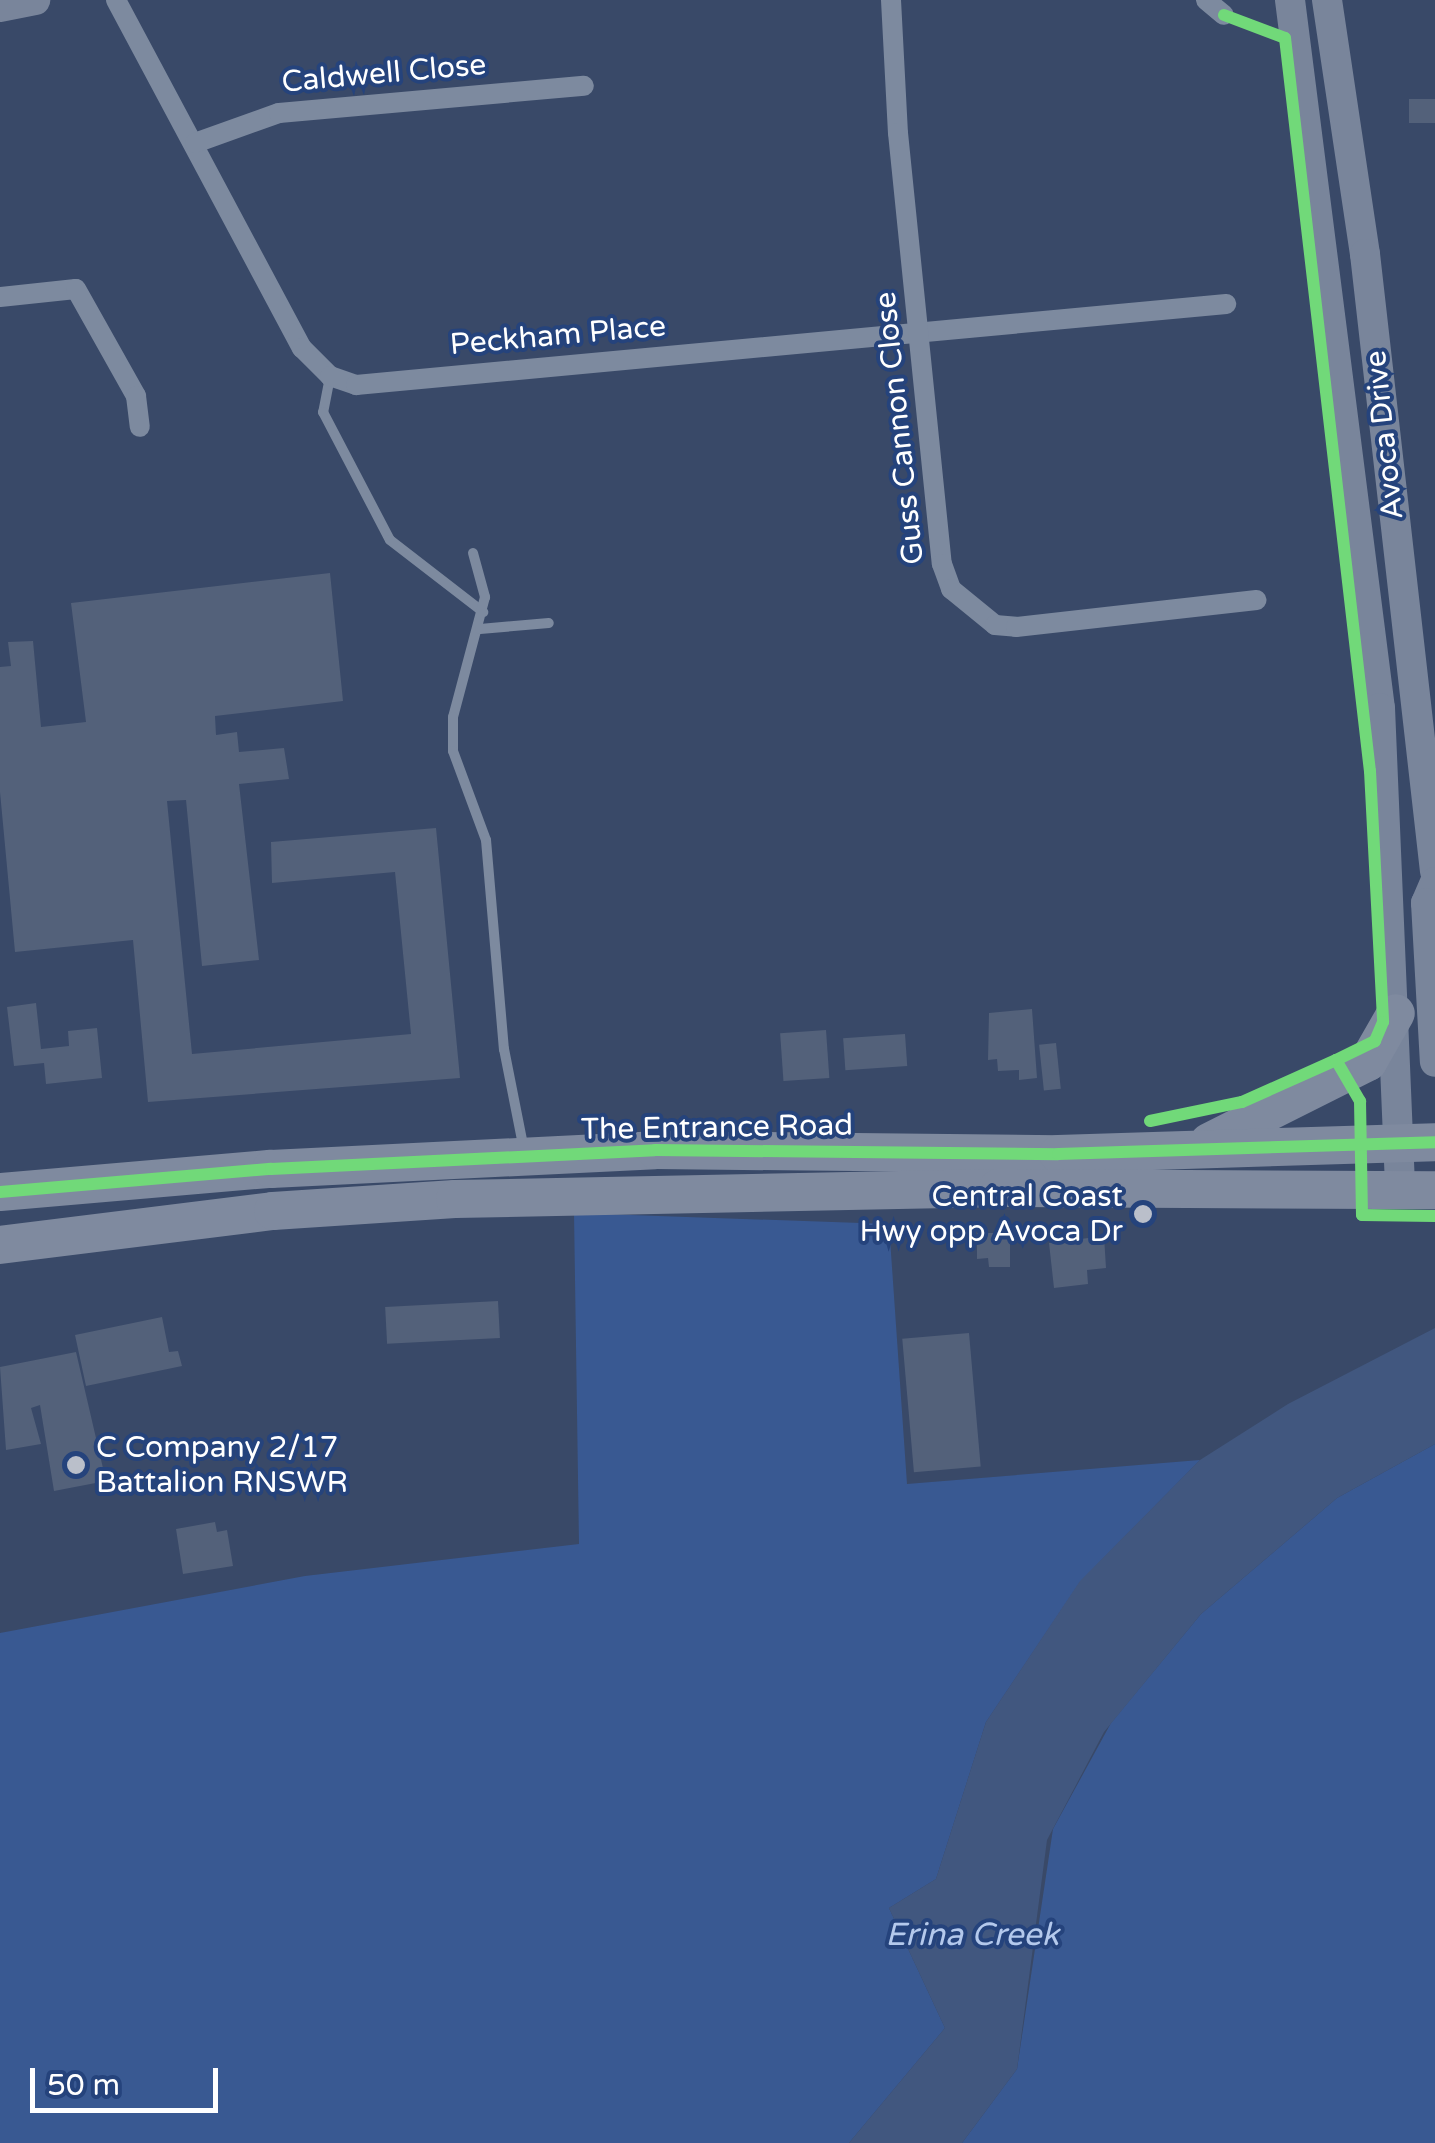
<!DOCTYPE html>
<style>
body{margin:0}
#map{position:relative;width:1435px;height:2143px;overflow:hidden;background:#394968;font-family:"Varela Round",sans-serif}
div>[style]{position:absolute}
.green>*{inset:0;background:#395992}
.water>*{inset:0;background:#41577f}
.building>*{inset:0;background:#53617a;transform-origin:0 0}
.lane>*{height:10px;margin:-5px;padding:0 5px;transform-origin:5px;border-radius:5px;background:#7d8a9f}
.street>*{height:20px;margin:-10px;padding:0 10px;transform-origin:10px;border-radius:10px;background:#7d8a9f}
.secondary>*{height:30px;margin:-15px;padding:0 15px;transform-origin:15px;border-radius:15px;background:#79859b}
.highway>*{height:38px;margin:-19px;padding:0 19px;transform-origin:19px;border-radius:19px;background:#7f8a9f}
.cycleway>*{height:12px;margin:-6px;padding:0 6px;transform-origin:6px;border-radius:6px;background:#71d979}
.dots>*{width:28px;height:28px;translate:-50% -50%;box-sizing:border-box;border:5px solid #25437c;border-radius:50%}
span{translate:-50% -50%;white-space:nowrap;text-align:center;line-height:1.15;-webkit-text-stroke:8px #25437c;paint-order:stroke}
.street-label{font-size:30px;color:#fff}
.poi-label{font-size:30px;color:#fff}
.right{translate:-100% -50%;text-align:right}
.left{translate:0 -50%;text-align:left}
.water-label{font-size:32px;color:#b4c9ec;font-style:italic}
.scale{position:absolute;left:30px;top:2068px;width:188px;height:45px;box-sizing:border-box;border:5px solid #fff;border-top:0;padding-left:12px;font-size:30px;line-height:35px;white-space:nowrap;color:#fff;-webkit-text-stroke:8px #25437c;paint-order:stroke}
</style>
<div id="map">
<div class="green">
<i style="clip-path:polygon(574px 1213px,889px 1224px,907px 1484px,1200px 1460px,1080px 1582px,986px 1722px,936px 1879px,889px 1908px,945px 2028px,849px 2143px,0 2143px,0 1633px,305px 1576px,579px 1544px)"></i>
<i style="clip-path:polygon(1435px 1444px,1435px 2143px,962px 2143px,1017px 2069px,1053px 1829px,1111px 1723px,1201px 1614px,1337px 1498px)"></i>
</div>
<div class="water">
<i style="clip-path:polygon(1435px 1328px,1435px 1444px,1337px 1498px,1201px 1614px,1104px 1732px,1047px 1840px,1017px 2069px,962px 2143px,849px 2143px,945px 2028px,889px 1908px,936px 1879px,986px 1722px,1080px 1581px,1200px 1460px,1288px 1404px)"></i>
</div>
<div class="building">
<i style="left:1435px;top:99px;width:24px;height:26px;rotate:90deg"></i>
<i style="clip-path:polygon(330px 573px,343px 701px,215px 716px,216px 735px,237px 732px,239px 752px,284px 748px,289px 779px,239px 784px,259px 960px,202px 966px,186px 800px,167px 801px,192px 1054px,411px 1034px,395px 872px,272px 883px,271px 842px,436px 828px,460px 1078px,148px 1102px,133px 940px,15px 952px,0 792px,0 667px,11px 666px,8px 642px,33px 641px,41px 727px,86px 722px,71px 603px)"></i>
<i style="clip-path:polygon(36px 1003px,41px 1049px,69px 1046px,68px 1031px,97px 1028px,102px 1078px,46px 1084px,44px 1063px,14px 1066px,7px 1007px)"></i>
<i style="clip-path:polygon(1032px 1009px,1037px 1078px,1019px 1080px,1019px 1070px,998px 1071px,997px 1059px,988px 1060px,989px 1013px)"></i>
<i style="left:826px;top:1030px;width:48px;height:46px;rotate:86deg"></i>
<i style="left:905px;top:1034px;width:32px;height:62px;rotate:86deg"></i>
<i style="left:1056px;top:1043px;width:46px;height:17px;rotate:84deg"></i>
<i style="clip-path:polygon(977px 1233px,1010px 1233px,1010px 1267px,989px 1267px,988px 1258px,977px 1259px)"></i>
<i style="clip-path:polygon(1104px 1236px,1106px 1268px,1087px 1270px,1088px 1284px,1054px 1288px,1049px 1243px)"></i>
<i style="left:498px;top:1301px;width:37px;height:113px;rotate:87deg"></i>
<i style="clip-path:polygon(162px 1317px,169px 1352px,178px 1351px,182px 1366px,86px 1386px,75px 1335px)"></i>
<i style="left:969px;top:1333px;width:134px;height:67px;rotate:85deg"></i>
<i style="clip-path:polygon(76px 1352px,106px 1481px,54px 1491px,40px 1405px,31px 1408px,41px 1444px,6px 1450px,0 1367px)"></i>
<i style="clip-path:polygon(215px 1522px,217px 1532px,227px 1530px,233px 1566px,183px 1574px,176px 1529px)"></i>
</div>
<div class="lane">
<i style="left:330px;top:377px;width:36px;rotate:101deg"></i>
<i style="left:323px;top:412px;width:144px;rotate:62.4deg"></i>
<i style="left:390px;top:540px;width:118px;rotate:37.7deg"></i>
<i style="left:473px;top:553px;width:46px;rotate:74.7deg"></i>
<i style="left:485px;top:597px;width:124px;rotate:104.9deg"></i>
<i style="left:453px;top:717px;width:34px;rotate:90deg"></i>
<i style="left:453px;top:751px;width:95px;rotate:69.7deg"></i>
<i style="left:486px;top:840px;width:210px;rotate:85.1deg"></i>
<i style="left:504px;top:1049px;width:103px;rotate:78.8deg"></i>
<i style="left:480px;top:629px;width:69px;rotate:-5deg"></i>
</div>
<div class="street">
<i style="left:116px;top:0;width:395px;rotate:61.9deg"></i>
<i style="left:302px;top:348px;width:40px;rotate:45deg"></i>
<i style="left:330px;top:376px;width:28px;rotate:19deg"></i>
<i style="left:356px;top:385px;width:874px;rotate:-5.32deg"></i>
<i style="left:891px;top:0;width:133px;rotate:87deg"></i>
<i style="left:898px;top:133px;width:433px;rotate:84.2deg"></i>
<i style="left:942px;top:564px;width:27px;rotate:70deg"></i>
<i style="left:951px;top:589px;width:57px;rotate:39.3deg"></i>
<i style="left:995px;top:625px;width:21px;rotate:5deg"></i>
<i style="left:1016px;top:627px;width:242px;rotate:-6.4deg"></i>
<i style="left:1206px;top:0;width:23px;rotate:40deg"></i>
<i style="left:195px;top:143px;width:89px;rotate:-19.7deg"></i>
<i style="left:279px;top:113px;width:306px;rotate:-5.1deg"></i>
<i style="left:0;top:297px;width:76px;rotate:-6deg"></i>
<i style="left:76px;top:289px;width:123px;rotate:60.7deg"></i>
<i style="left:136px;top:396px;width:31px;rotate:83deg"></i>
</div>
<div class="secondary">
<i style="left:1290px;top:0;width:714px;rotate:82.76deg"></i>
<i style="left:1380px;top:708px;width:482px;rotate:87.6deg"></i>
<i style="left:1327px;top:0;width:257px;rotate:81.5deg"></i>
<i style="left:1365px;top:254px;width:621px;rotate:83.53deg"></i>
<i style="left:0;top:7px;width:36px;rotate:-11deg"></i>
<i style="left:1435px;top:882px;width:23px;rotate:113deg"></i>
<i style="left:1426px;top:903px;width:159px;rotate:86.8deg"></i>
</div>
<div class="highway">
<i style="left:1209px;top:1142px;width:178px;rotate:-26.7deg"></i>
<i style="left:1368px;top:1062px;width:56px;rotate:-60.3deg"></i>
<i style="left:0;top:1192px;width:272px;rotate:-4.9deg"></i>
<i style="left:271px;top:1169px;width:384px;rotate:-2.8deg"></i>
<i style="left:655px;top:1150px;width:403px;rotate:0.6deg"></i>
<i style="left:1058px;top:1154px;width:377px;rotate:-1.8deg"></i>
<i style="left:0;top:1245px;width:275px;rotate:-7.1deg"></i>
<i style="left:273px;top:1211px;width:182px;rotate:-3.8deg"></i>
<i style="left:455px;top:1199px;width:543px;rotate:-1.16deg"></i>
<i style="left:998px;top:1188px;width:437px;rotate:0.3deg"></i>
</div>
<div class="cycleway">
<i style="left:1224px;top:15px;width:65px;rotate:20.7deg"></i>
<i style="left:1285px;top:38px;width:738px;rotate:83.39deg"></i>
<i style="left:1370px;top:771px;width:251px;rotate:87deg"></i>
<i style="left:1383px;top:1022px;width:21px;rotate:113deg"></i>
<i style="left:1375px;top:1041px;width:43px;rotate:154deg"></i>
<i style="left:1150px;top:1121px;width:94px;rotate:-11.7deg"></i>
<i style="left:1242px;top:1102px;width:103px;rotate:-24.1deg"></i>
<i style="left:1336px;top:1060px;width:48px;rotate:59.7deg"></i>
<i style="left:1360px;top:1101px;width:114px;rotate:89deg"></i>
<i style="left:1362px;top:1215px;width:73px;rotate:0.8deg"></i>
<i style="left:0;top:1192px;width:272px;rotate:-4.9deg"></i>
<i style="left:271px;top:1169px;width:384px;rotate:-2.8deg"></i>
<i style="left:655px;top:1150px;width:403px;rotate:0.6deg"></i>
<i style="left:1058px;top:1154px;width:377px;rotate:-1.8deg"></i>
</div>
<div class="dots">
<i style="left:1143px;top:1214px;background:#babfca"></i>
<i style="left:76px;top:1465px;background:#babfca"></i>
</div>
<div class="street-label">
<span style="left:384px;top:74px;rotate:-5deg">Caldwell Close</span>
<span style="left:558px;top:336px;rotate:-5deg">Peckham Place</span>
<span style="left:900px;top:428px;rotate:-96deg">Guss Cannon Close</span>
<span style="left:1385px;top:435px;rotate:-96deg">Avoca Drive</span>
<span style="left:717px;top:1128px;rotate:-1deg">The Entrance Road</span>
</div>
<div class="poi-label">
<span class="right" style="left:1123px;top:1214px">Central Coast<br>Hwy opp Avoca Dr</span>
<span class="left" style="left:96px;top:1465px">C Company 2/17<br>Battalion RNSWR</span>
</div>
<div class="water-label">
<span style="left:972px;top:1935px">Erina Creek</span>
</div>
<div class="scale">50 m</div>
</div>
